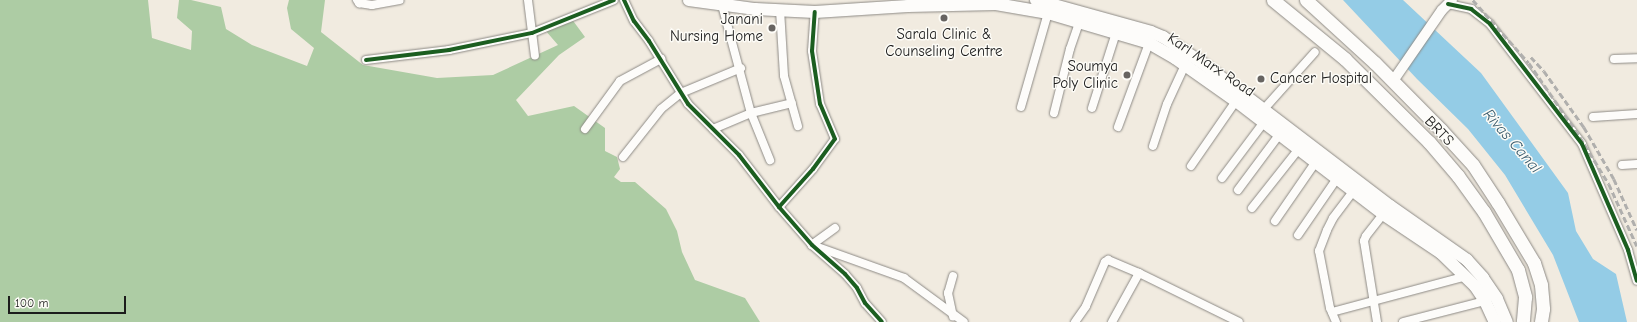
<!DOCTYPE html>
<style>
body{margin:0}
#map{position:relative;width:1637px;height:322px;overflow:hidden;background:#f1ebe0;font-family:"Comic Neue",sans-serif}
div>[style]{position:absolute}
.forest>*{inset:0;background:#adcca4}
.water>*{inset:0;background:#94cce6}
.roads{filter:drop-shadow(0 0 1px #8d8a85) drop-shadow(0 0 1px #8d8a85)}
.minor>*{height:8px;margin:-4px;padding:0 4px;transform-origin:4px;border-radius:4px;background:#fdfcfa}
.tertiary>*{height:10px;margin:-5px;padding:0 5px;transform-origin:5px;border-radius:5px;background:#fdfcfa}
.secondary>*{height:12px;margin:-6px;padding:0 6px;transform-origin:6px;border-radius:6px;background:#fdfcfa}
.primary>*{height:13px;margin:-6.5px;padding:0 6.5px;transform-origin:6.5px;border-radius:6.5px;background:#fdfcfa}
.rail>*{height:2.5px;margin-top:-1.25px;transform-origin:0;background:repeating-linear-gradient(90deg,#b0afad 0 6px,transparent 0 9px)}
.cycleway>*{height:4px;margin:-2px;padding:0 2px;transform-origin:2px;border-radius:2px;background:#1b5e20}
.dots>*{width:11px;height:11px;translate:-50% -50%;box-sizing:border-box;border:2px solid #fdfcf7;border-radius:50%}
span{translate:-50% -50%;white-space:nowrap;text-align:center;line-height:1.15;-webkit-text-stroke:3px #fdfcf7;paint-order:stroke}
.poi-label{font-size:15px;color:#1c1c1c}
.right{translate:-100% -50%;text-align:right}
.left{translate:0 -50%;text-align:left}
.street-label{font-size:15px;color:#1c1c1c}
.water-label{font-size:16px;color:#3c5d6e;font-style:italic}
.scale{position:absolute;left:8px;top:296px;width:118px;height:18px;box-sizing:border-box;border:2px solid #1c1c1c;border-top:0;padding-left:5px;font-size:12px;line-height:14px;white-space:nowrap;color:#1c1c1c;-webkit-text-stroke:3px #fdfcf7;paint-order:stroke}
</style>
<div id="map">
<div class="forest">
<i style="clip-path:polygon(0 0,148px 0,152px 38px,191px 50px,192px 31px,177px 18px,179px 0,191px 0,221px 7px,226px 29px,252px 45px,307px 66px,314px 48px,291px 29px,287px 8px,289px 0,325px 0,321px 32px,363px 65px,437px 78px,493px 75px,558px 45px,545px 30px,571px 18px,585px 37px,559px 55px,516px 100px,528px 116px,574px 106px,605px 128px,605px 151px,617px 157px,620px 169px,614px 177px,621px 182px,635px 182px,666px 209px,677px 231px,682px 252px,695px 280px,745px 298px,760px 322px,0 322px)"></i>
</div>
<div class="water">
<i style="clip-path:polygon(1343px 0,1403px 0,1481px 73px,1568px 193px,1576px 231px,1593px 259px,1616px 274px,1627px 322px,1579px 322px,1553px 255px,1505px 175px,1468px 129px,1417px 79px)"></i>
</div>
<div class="roads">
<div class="minor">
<i style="left:357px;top:0;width:4px;rotate:56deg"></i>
<i style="left:359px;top:3px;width:13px;rotate:9deg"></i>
<i style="left:372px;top:5px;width:28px;rotate:-10deg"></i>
<i style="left:528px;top:0;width:56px;rotate:82.9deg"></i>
<i style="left:624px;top:0;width:23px;rotate:65deg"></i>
<i style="left:634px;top:21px;width:25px;rotate:53deg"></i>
<i style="left:649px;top:41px;width:74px;rotate:58.2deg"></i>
<i style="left:688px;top:104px;width:72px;rotate:45deg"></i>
<i style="left:739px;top:155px;width:66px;rotate:52.4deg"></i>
<i style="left:779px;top:207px;width:50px;rotate:49deg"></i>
<i style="left:812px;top:245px;width:44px;rotate:41.3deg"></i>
<i style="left:845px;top:274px;width:18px;rotate:49deg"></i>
<i style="left:857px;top:288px;width:17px;rotate:62deg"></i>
<i style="left:865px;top:303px;width:25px;rotate:48deg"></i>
<i style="left:1448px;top:4px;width:24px;rotate:12deg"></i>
<i style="left:1471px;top:9px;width:24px;rotate:38deg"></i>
<i style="left:1490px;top:24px;width:151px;rotate:52.5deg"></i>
<i style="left:1582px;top:144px;width:116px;rotate:66.5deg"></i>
<i style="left:1628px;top:250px;width:32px;rotate:74deg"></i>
<i style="left:722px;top:5px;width:112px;rotate:75deg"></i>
<i style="left:751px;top:113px;width:51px;rotate:68deg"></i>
<i style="left:780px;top:10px;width:66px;rotate:86.5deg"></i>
<i style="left:784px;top:76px;width:52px;rotate:74.4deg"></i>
<i style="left:1614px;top:59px;width:23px;rotate:-2deg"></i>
<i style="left:366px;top:60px;width:84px;rotate:-6.9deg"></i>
<i style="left:449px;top:50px;width:85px;rotate:-11.6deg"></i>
<i style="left:532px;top:33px;width:88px;rotate:-21.9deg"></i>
<i style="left:1021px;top:107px;width:98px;rotate:-74deg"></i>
<i style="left:1092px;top:108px;width:79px;rotate:-72.3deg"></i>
<i style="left:1264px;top:109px;width:76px;rotate:-48.2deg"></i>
<i style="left:1054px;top:113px;width:66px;rotate:-76deg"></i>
<i style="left:1070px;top:49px;width:28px;rotate:-71deg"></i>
<i style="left:1593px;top:117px;width:44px;rotate:-3.9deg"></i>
<i style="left:1118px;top:127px;width:90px;rotate:-69.7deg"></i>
<i style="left:585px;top:129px;width:59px;rotate:-53.9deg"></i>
<i style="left:620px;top:81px;width:47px;rotate:-28.2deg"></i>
<i style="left:713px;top:129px;width:41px;rotate:-22.8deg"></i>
<i style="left:751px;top:113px;width:42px;rotate:-13.7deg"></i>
<i style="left:1153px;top:146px;width:44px;rotate:-71.6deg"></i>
<i style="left:1167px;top:104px;width:43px;rotate:-65.2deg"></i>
<i style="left:623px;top:157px;width:61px;rotate:-51.6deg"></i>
<i style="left:661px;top:109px;width:26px;rotate:-39deg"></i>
<i style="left:681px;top:93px;width:65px;rotate:-22.6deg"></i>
<i style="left:1622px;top:165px;width:15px;rotate:-4deg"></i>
<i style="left:1191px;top:166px;width:79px;rotate:-55.3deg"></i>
<i style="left:1222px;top:178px;width:70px;rotate:-53.1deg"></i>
<i style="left:1238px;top:190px;width:69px;rotate:-53.3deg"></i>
<i style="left:779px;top:207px;width:51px;rotate:-48.2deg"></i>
<i style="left:813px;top:169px;width:37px;rotate:-54deg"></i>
<i style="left:835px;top:139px;width:38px;rotate:-113deg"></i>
<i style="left:820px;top:104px;width:54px;rotate:-98.6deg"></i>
<i style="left:812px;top:51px;width:39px;rotate:-86deg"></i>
<i style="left:1252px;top:208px;width:74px;rotate:-51.6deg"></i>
<i style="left:1275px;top:221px;width:70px;rotate:-55.4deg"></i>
<i style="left:835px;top:228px;width:29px;rotate:144deg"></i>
<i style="left:812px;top:245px;width:98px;rotate:19.7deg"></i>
<i style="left:904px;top:278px;width:74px;rotate:36.3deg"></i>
<i style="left:1298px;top:235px;width:67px;rotate:-55.4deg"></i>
<i style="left:953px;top:276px;width:18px;rotate:106deg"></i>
<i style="left:948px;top:293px;width:24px;rotate:78deg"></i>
<i style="left:1332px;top:312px;width:139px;rotate:-15deg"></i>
<i style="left:1075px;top:322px;width:19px;rotate:-55deg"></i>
<i style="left:1086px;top:306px;width:48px;rotate:-66.6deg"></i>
<i style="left:1105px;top:262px;width:4px;rotate:-34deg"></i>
<i style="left:1108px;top:260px;width:34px;rotate:23deg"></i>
<i style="left:1139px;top:273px;width:111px;rotate:26.1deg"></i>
<i style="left:1112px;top:322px;width:56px;rotate:-61.1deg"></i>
<i style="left:1336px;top:322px;width:15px;rotate:-113deg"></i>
<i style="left:1330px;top:308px;width:58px;rotate:-100.9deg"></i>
<i style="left:1319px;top:251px;width:22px;rotate:-69deg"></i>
<i style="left:1327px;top:230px;width:13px;rotate:-63deg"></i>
<i style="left:1333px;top:218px;width:34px;rotate:-53deg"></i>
<i style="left:1377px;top:322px;width:82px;rotate:-99.1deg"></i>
<i style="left:1364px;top:241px;width:5px;rotate:-68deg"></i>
<i style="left:1366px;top:236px;width:28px;rotate:-52deg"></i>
<i style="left:1403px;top:322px;width:85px;rotate:-14.4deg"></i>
</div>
<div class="tertiary">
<i style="left:1393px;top:81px;width:86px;rotate:-55.4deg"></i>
<i style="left:1442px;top:10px;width:14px;rotate:-45deg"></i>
</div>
<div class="secondary">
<i style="left:689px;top:0;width:67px;rotate:7.8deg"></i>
<i style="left:755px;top:9px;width:60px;rotate:2.9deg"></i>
<i style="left:815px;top:12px;width:93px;rotate:-3.7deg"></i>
<i style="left:908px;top:6px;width:88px;rotate:-1.3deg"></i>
<i style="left:996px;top:4px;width:53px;rotate:9.8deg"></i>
<i style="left:1048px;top:13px;width:105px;rotate:16.5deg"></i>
<i style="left:1149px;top:43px;width:30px;rotate:30deg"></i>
<i style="left:1175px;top:58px;width:75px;rotate:35.2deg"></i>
<i style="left:1236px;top:101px;width:185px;rotate:37.5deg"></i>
<i style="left:1383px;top:214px;width:70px;rotate:33.9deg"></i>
<i style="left:1441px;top:253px;width:47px;rotate:44.1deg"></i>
<i style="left:1475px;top:286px;width:18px;rotate:56deg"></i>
<i style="left:1485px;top:301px;width:23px;rotate:65deg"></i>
<i style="left:1036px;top:0;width:119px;rotate:15.5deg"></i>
<i style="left:1151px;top:32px;width:13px;rotate:23deg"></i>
<i style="left:1163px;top:37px;width:45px;rotate:33.3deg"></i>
<i style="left:1201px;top:62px;width:238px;rotate:37.3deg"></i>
<i style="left:1390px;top:206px;width:94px;rotate:35deg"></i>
<i style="left:1467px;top:260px;width:24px;rotate:48deg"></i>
<i style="left:1483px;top:278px;width:25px;rotate:56deg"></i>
<i style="left:1497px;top:299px;width:25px;rotate:67deg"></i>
</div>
<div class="primary">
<i style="left:1273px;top:0;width:93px;rotate:39.3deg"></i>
<i style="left:1345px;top:59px;width:118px;rotate:44.7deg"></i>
<i style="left:1429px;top:142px;width:45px;rotate:49.5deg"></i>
<i style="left:1458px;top:176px;width:44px;rotate:54.2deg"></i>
<i style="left:1484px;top:212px;width:67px;rotate:59.6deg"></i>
<i style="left:1518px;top:270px;width:28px;rotate:75deg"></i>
<i style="left:1525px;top:297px;width:25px;rotate:95deg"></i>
<i style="left:1306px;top:0;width:93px;rotate:42.4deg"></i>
<i style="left:1375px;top:63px;width:94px;rotate:45.4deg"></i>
<i style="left:1441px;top:130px;width:47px;rotate:47.6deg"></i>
<i style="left:1473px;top:165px;width:45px;rotate:56.7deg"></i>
<i style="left:1498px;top:203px;width:70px;rotate:59deg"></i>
<i style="left:1534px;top:263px;width:23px;rotate:72deg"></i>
<i style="left:1541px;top:285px;width:24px;rotate:85deg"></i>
<i style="left:1543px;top:309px;width:13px;rotate:99deg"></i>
</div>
</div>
<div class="rail">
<i style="left:1473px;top:0;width:84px;rotate:48.4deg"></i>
<i style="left:1529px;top:63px;width:90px;rotate:55.4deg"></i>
<i style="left:1580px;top:137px;width:55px;rotate:58.3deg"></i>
<i style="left:1609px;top:184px;width:68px;rotate:65.7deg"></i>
<i style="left:1531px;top:57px;width:19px;rotate:47deg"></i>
<i style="left:1544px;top:71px;width:69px;rotate:54.5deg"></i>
<i style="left:1584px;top:127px;width:60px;rotate:60deg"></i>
<i style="left:1614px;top:179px;width:56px;rotate:65.7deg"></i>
</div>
<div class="cycleway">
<i style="left:624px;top:0;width:23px;rotate:65deg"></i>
<i style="left:634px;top:21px;width:25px;rotate:53deg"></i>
<i style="left:649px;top:41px;width:74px;rotate:58.2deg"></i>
<i style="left:688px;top:104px;width:72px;rotate:45deg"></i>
<i style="left:739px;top:155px;width:66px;rotate:52.4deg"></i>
<i style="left:779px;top:207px;width:50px;rotate:49deg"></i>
<i style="left:812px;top:245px;width:44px;rotate:41.3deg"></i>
<i style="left:845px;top:274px;width:18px;rotate:49deg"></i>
<i style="left:857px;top:288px;width:17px;rotate:62deg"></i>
<i style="left:865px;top:303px;width:25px;rotate:48deg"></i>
<i style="left:1448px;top:4px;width:24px;rotate:12deg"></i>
<i style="left:1471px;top:9px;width:24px;rotate:38deg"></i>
<i style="left:1490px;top:24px;width:151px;rotate:52.5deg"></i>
<i style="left:1582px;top:144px;width:116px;rotate:66.5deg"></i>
<i style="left:1628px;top:250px;width:32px;rotate:74deg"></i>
<i style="left:366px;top:60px;width:84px;rotate:-6.9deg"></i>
<i style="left:449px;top:50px;width:85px;rotate:-11.6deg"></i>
<i style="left:532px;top:33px;width:88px;rotate:-21.9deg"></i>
<i style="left:779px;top:207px;width:51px;rotate:-48.2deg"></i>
<i style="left:813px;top:169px;width:37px;rotate:-54deg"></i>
<i style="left:835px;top:139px;width:38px;rotate:-113deg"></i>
<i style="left:820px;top:104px;width:54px;rotate:-98.6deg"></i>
<i style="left:812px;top:51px;width:39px;rotate:-86deg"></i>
</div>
<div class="dots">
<i style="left:944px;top:18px;background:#676461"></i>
<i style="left:772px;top:28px;background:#676461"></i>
<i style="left:1127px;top:75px;background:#676461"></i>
<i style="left:1261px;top:79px;background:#676461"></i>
</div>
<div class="poi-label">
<span class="right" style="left:763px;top:28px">Janani<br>Nursing Home</span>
<span style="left:944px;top:43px">Sarala Clinic &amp;<br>Counseling Centre</span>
<span class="right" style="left:1118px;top:75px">Soumya<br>Poly Clinic</span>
<span class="left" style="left:1270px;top:79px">Cancer Hospital</span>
</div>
<div class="street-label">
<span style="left:1211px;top:65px;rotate:34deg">Karl Marx Road</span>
<span style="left:1439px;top:131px;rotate:46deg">BRTS</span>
</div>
<div class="water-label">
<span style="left:1512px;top:141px;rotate:49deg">Rivas Canal</span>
</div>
<div class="scale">100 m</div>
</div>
